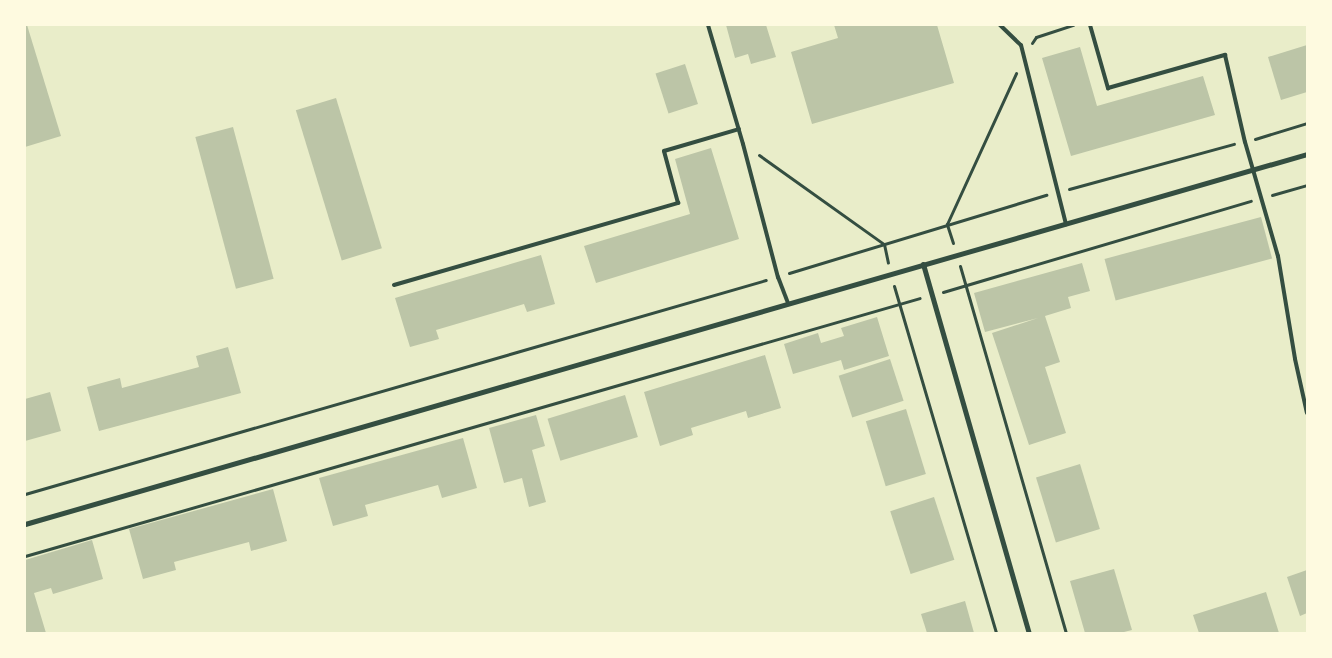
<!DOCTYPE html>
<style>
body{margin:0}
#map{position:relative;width:1332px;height:658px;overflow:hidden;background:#e9edc9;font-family:"Work Sans",sans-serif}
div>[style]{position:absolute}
.building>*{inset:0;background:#bcc5a7;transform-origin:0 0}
.path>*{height:3px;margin:-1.5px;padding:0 1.5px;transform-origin:1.5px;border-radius:1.5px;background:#344e41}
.service>*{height:4px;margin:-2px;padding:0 2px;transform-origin:2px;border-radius:2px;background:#344e41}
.minor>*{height:5px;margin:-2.5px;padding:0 2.5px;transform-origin:2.5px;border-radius:2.5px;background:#344e41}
span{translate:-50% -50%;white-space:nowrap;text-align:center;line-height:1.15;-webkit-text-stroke:5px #fefae0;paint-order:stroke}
.frame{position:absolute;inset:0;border:26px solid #fefae0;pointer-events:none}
</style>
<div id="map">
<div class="building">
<i style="clip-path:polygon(25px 25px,27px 25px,61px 136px,25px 147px)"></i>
<i style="clip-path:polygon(726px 25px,766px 25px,776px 57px,751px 64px,748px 54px,735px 58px)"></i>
<i style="clip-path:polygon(834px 25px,937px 25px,954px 83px,812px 124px,791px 52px,838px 38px)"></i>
<i style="clip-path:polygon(1307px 45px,1307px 92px,1281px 100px,1268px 57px)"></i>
<i style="clip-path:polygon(1080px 47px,1097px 106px,1203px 76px,1215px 115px,1071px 156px,1042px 58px)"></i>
<i style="left:685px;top:64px;width:42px;height:31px;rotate:72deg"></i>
<i style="left:336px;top:98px;width:157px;height:42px;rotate:73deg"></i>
<i style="left:233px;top:127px;width:157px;height:39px;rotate:75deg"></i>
<i style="clip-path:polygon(711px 148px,739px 239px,596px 283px,584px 246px,690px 214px,675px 159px)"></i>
<i style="left:1261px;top:217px;width:43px;height:162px;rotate:75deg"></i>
<i style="clip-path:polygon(541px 255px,555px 304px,527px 312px,524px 304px,436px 330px,439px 339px,410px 347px,395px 298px)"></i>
<i style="clip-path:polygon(1082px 263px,1090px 291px,1068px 297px,1071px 308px,1045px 316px,1060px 362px,1045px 367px,1066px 433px,1029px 445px,992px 333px,1038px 318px,985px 332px,974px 293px)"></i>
<i style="clip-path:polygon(877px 317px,889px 356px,844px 370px,841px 360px,793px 374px,784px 344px,818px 333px,821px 343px,844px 336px,841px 328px)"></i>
<i style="clip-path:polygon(228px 347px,241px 393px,99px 431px,87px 387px,120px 378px,122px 388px,199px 367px,196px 356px)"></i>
<i style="clip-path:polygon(765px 355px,781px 408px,748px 418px,746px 411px,691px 428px,693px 435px,660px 446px,644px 392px)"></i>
<i style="left:890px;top:359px;width:44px;height:54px;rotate:72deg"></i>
<i style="clip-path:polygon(50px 392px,61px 431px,25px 441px,25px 399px)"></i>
<i style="left:625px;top:395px;width:44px;height:81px;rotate:73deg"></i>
<i style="left:906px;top:409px;width:68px;height:42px;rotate:73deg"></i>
<i style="clip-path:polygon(536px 415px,545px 446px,532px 450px,546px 502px,529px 507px,522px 478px,504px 483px,489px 428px)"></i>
<i style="clip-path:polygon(463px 438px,477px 488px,442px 498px,438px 485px,365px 505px,368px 516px,333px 526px,319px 478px)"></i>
<i style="left:1080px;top:464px;width:68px;height:46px;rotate:73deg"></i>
<i style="clip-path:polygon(273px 489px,287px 541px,251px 551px,249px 542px,174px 562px,176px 570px,143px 579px,129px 529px)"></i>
<i style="left:934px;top:497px;width:66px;height:46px;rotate:72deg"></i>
<i style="clip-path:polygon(92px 540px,103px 579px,53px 594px,51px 588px,34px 593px,46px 633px,25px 633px,25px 560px)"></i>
<i style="clip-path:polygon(1114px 569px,1132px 630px,1120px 633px,1085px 633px,1070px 581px)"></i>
<i style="clip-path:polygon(1307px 570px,1307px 613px,1300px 616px,1287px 577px)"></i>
<i style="clip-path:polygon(1266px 592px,1279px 633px,1199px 633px,1193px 615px)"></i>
<i style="clip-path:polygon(965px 601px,974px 633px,927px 633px,921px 614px)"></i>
</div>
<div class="path">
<i style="left:1032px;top:43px;width:7px;rotate:-56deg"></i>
<i style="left:1036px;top:37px;width:39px;rotate:-18deg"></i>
<i style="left:1255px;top:139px;width:54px;rotate:-17.1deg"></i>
<i style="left:759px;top:155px;width:153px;rotate:35.5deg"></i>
<i style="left:884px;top:244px;width:19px;rotate:78deg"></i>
<i style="left:1069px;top:189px;width:171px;rotate:-15.3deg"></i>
<i style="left:1272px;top:195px;width:36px;rotate:-16deg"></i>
<i style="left:953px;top:243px;width:20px;rotate:-108deg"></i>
<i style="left:947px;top:224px;width:166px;rotate:-65.4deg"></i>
<i style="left:960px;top:266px;width:382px;rotate:73.9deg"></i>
<i style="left:789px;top:273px;width:269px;rotate:-16.9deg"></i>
<i style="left:894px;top:286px;width:362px;rotate:73.6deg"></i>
<i style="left:943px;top:292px;width:321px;rotate:-16.5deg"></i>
<i style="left:25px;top:494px;width:771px;rotate:-16.11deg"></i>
<i style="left:25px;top:556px;width:931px;rotate:-16.08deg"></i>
</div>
<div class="service">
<i style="left:708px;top:25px;width:124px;rotate:73.6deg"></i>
<i style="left:743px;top:144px;width:138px;rotate:75.3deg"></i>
<i style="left:778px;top:277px;width:28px;rotate:69deg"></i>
<i style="left:1000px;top:25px;width:29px;rotate:44deg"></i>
<i style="left:1021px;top:45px;width:185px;rotate:75.9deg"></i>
<i style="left:1090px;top:25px;width:66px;rotate:74.1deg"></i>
<i style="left:1108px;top:88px;width:122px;rotate:-15.8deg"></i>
<i style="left:1225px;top:55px;width:89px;rotate:77.1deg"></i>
<i style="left:1245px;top:142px;width:119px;rotate:73.9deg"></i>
<i style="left:1278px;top:256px;width:104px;rotate:80.6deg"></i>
<i style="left:1295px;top:359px;width:55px;rotate:77.5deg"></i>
<i style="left:394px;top:285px;width:296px;rotate:-16.1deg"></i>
<i style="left:678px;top:203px;width:54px;rotate:-105.1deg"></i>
<i style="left:664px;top:151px;width:78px;rotate:-16.3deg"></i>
</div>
<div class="minor">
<i style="left:923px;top:264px;width:384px;rotate:74deg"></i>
<i style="left:25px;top:524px;width:1334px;rotate:-16.1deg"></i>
</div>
<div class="frame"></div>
</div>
